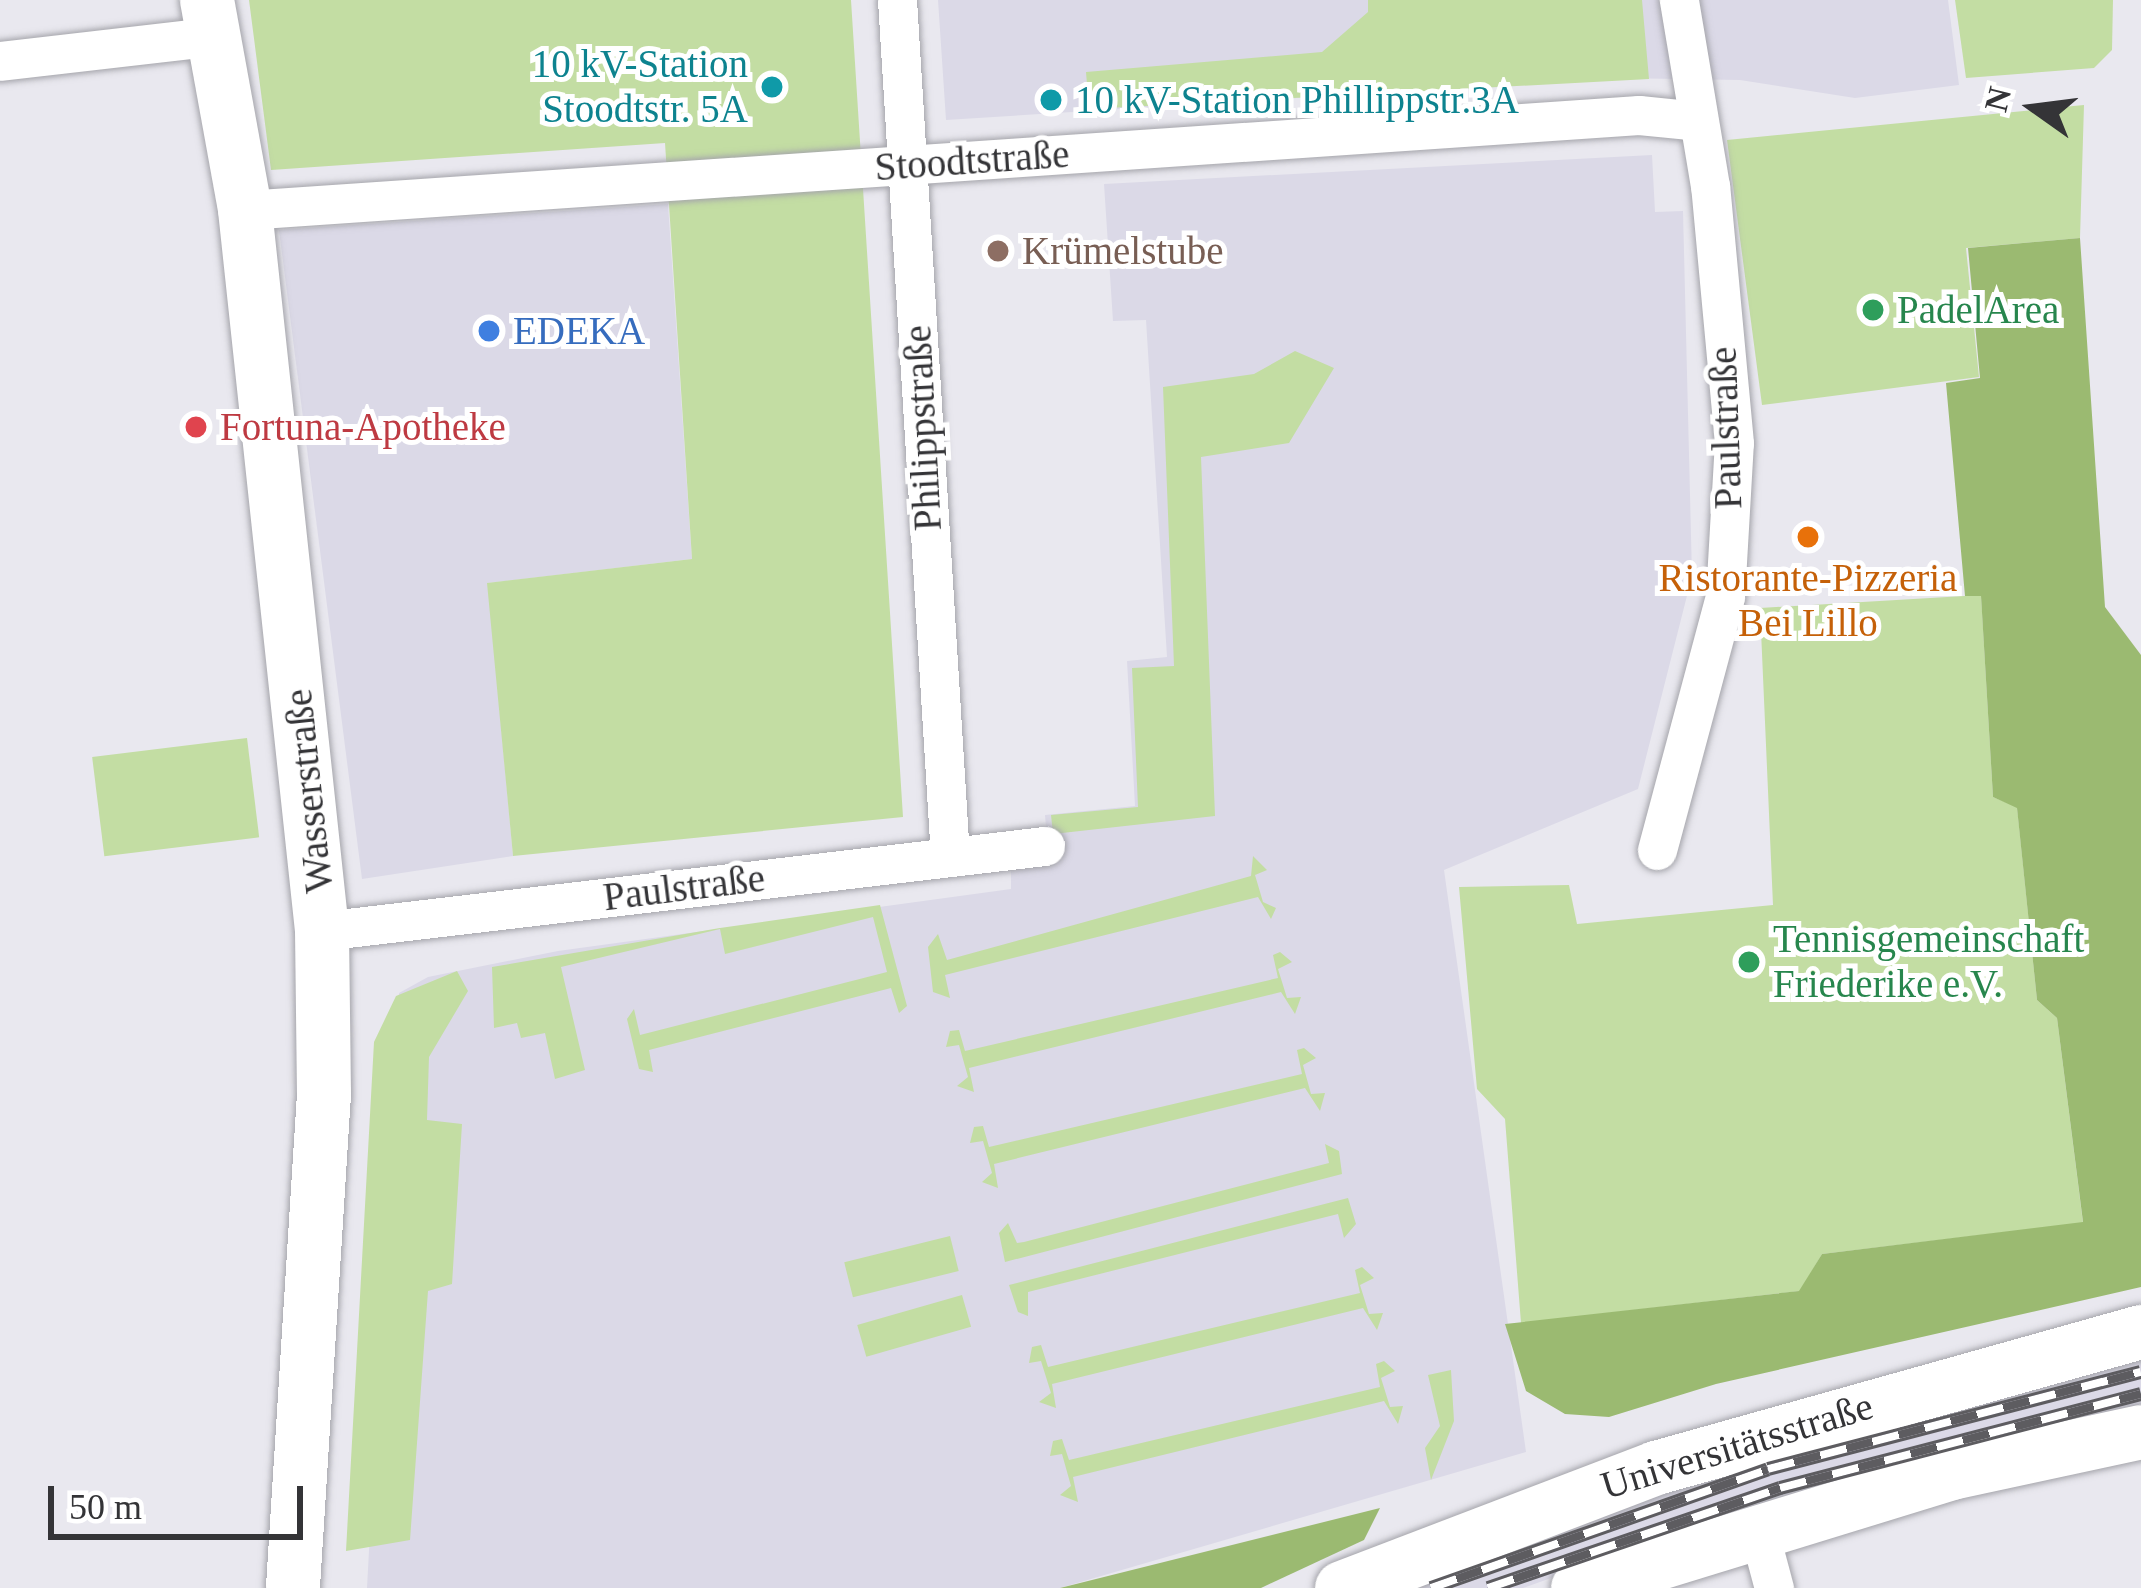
<!DOCTYPE html>
<meta charset="utf-8">
<style>
body{margin:0}
#map{position:relative;width:2141px;height:1588px;overflow:hidden;background:#e9e8ef;font-family:"Times New Roman",serif}
div>[style]{position:absolute}
.built>*{inset:0;background:#dbd9e7}
.green>*{inset:0;background:#c3dda3;transform-origin:0 0}
.forest>*{inset:0;background:#9bba71}
.roads{filter:drop-shadow(0 0 3px #a5a5ab) drop-shadow(0 0 3px #a5a5ab)}
.street>*{height:39px;margin:-19.5px;padding:0 19.5px;transform-origin:19.5px;border-radius:19.5px;background:#fff}
.secondary>*{height:54px;margin:-27px;padding:0 27px;transform-origin:27px;border-radius:27px;background:#fff}
.rail>*{height:14px;margin-top:-7px;transform-origin:0;background:repeating-linear-gradient(90deg,#fff 0 27px,#5d5c60 0 54px);box-sizing:border-box;border-block:3px solid #5d5c60}
.dots>*{width:33px;height:33px;translate:-50% -50%;box-sizing:border-box;border:6px solid #fff;border-radius:50%}
span{translate:-50% -50%;white-space:nowrap;text-align:center;line-height:1.15;-webkit-text-stroke:10px #fff;paint-order:stroke}
.culture-label{font-size:39px;color:#0d838f}
.right{translate:-100% -50%;text-align:right}
.left{translate:0 -50%;text-align:left}
.street-label{font-size:39px;color:#343437}
.education-label{font-size:39px;color:#785e54}
.leisure-label{font-size:39px;color:#27864d}
.shop-label{font-size:39px;color:#366cbe}
.health-label{font-size:39px;color:#be3a42}
.food-label{font-size:39px;color:#c56008}
.north{position:absolute;left:1973px;top:48px;width:120px;height:120px;-webkit-text-stroke:9px #fff;paint-order:stroke;rotate:284deg;font-size:33px;font-weight:700;line-height:48px;text-align:center;color:#343437}
.north::after{content:'';display:block;margin:auto;width:42px;height:54px;background:#343437;clip-path:polygon(50% 0,100% 100%,50% 72%,0 100%)}
.scale{position:absolute;left:48px;top:1486px;width:255px;height:54px;box-sizing:border-box;border:6px solid #343437;border-top:0;padding-left:15px;font-size:36px;line-height:42px;white-space:nowrap;color:#343437;-webkit-text-stroke:9px #fff;paint-order:stroke}
</style>
<div id="map">
<div class="built">
<i style="clip-path:polygon(938px 0,1948px 0,1959px 85px,1855px 98px,1740px 80px,1616px 78px,946px 120px)"></i>
<i style="clip-path:polygon(1652px 155px,1655px 212px,1683px 211px,1692px 576px,1638px 789px,1444px 870px,1526px 1452px,1060px 1588px,367px 1588px,399px 993px,428px 977px,558px 951px,1011px 889px,1011px 868px,1049px 863px,1045px 815px,1135px 806px,1127px 661px,1167px 657px,1146px 320px,1113px 321px,1104px 184px)"></i>
<i style="clip-path:polygon(668px 204px,692px 559px,488px 583px,513px 856px,362px 879px,279px 230px)"></i>
<i style="clip-path:polygon(2141px 1360px,2141px 1408px,1656px 1540px,1523px 1588px,1397px 1588px,1662px 1489px)"></i>
</div>
<div class="green">
<i style="clip-path:polygon(249px 0,851px 0,903px 817px,513px 856px,487px 583px,692px 559px,665px 143px,271px 170px)"></i>
<i style="clip-path:polygon(1368px 0,1642px 0,1649px 79px,1089px 109px,1086px 72px,1322px 52px,1368px 12px)"></i>
<i style="clip-path:polygon(1955px 0,2113px 0,2112px 50px,2094px 68px,1966px 78px)"></i>
<i style="clip-path:polygon(2084px 105px,2080px 238px,1966px 248px,1979px 377px,1762px 405px,1727px 140px)"></i>
<i style="clip-path:polygon(1295px 351px,1334px 368px,1289px 443px,1201px 457px,1215px 816px,1053px 834px,1051px 815px,1138px 807px,1132px 668px,1174px 666px,1163px 387px,1254px 374px)"></i>
<i style="clip-path:polygon(1981px 595px,1993px 797px,2017px 807px,2037px 1000px,2057px 1018px,2083px 1223px,1822px 1254px,1800px 1291px,1521px 1323px,1505px 1119px,1477px 1089px,1459px 887px,1569px 885px,1577px 924px,1773px 905px,1760px 608px)"></i>
<i style="left:247px;top:738px;width:100px;height:156px;rotate:83deg"></i>
<i style="clip-path:polygon(1253px 856px,1267px 870px,1255px 875px,1263px 902px,1276px 908px,1271px 919px,1258px 897px,945px 975px,950px 998px,933px 992px,928px 947px,938px 934px,947px 960px,1251px 876px)"></i>
<i style="clip-path:polygon(880px 905px,907px 1006px,899px 1013px,891px 988px,649px 1050px,653px 1072px,639px 1069px,627px 1019px,634px 1009px,640px 1035px,887px 972px,873px 917px,725px 954px,720px 929px,561px 967px,585px 1070px,555px 1079px,545px 1033px,521px 1038px,517px 1023px,494px 1028px,492px 967px,720px 928px)"></i>
<i style="clip-path:polygon(1280px 952px,1292px 962px,1278px 969px,1287px 998px,1301px 997px,1295px 1014px,1281px 992px,969px 1068px,974px 1092px,957px 1086px,968px 1077px,959px 1045px,946px 1047px,950px 1031px,959px 1030px,965px 1051px,1278px 978px,1273px 955px)"></i>
<i style="clip-path:polygon(457px 971px,468px 991px,429px 1057px,427px 1120px,462px 1124px,452px 1284px,428px 1291px,410px 1540px,346px 1551px,374px 1042px,396px 996px)"></i>
<i style="clip-path:polygon(1304px 1048px,1316px 1058px,1303px 1065px,1311px 1094px,1325px 1093px,1320px 1111px,1305px 1088px,994px 1164px,998px 1188px,982px 1182px,992px 1173px,983px 1141px,970px 1143px,974px 1127px,983px 1126px,989px 1147px,1302px 1074px,1297px 1050px)"></i>
<i style="clip-path:polygon(1325px 1144px,1339px 1151px,1342px 1174px,1005px 1262px,999px 1233px,1008px 1223px,1017px 1243px,1024px 1242px,1329px 1163px)"></i>
<i style="clip-path:polygon(1348px 1198px,1356px 1224px,1344px 1238px,1338px 1214px,1028px 1292px,1028px 1316px,1018px 1312px,1009px 1285px)"></i>
<i style="left:950px;top:1236px;width:36px;height:109px;rotate:76deg"></i>
<i style="clip-path:polygon(1362px 1267px,1374px 1278px,1360px 1285px,1369px 1314px,1383px 1313px,1377px 1330px,1363px 1308px,1052px 1384px,1056px 1408px,1039px 1402px,1051px 1393px,1041px 1361px,1029px 1363px,1032px 1347px,1041px 1345px,1048px 1367px,1360px 1293px,1355px 1270px)"></i>
<i style="left:962px;top:1295px;width:33px;height:109px;rotate:74deg"></i>
<i style="clip-path:polygon(1384px 1361px,1395px 1371px,1381px 1378px,1390px 1407px,1403px 1406px,1398px 1424px,1384px 1401px,1073px 1477px,1078px 1502px,1060px 1495px,1071px 1486px,1062px 1454px,1050px 1456px,1053px 1441px,1062px 1439px,1069px 1460px,1380px 1387px,1376px 1364px)"></i>
<i style="clip-path:polygon(1451px 1370px,1454px 1421px,1431px 1480px,1425px 1448px,1440px 1426px,1428px 1375px)"></i>
</div>
<div class="forest">
<i style="clip-path:polygon(2080px 238px,2105px 607px,2141px 655px,2141px 1287px,1716px 1384px,1609px 1417px,1565px 1414px,1526px 1391px,1505px 1324px,1799px 1291px,1822px 1254px,2083px 1222px,2057px 1018px,2037px 1000px,2017px 808px,1993px 797px,1981px 596px,1965px 596px,1946px 383px,1980px 378px,1968px 248px)"></i>
<i style="clip-path:polygon(1380px 1508px,1364px 1540px,1261px 1588px,1060px 1588px)"></i>
</div>
<div class="roads">
<div class="street">
<i style="left:897px;top:0;width:858px;rotate:86.46deg"></i>
<i style="left:0;top:61px;width:217px;rotate:-6.6deg"></i>
<i style="left:245px;top:210px;width:1397px;rotate:-3.9deg"></i>
<i style="left:1639px;top:115px;width:59px;rotate:5.8deg"></i>
<i style="left:1657px;top:850px;width:262px;rotate:-75deg"></i>
<i style="left:1725px;top:597px;width:154px;rotate:-86.7deg"></i>
<i style="left:1734px;top:443px;width:258px;rotate:-95.3deg"></i>
<i style="left:1710px;top:186px;width:189px;rotate:-99.5deg"></i>
<i style="left:322px;top:931px;width:728px;rotate:-6.71deg"></i>
<i style="left:1758px;top:1528px;width:62px;rotate:75.1deg"></i>
</div>
<div class="secondary">
<i style="left:207px;top:0;width:213px;rotate:79.7deg"></i>
<i style="left:245px;top:210px;width:725px;rotate:83.9deg"></i>
<i style="left:322px;top:931px;width:163px;rotate:89.3deg"></i>
<i style="left:324px;top:1094px;width:495px;rotate:93.6deg"></i>
<i style="left:1342px;top:1588px;width:336px;rotate:-20.9deg"></i>
<i style="left:1656px;top:1468px;width:504px;rotate:-15.66deg"></i>
<i style="left:1578px;top:1588px;width:391px;rotate:-17.1deg"></i>
<i style="left:1952px;top:1473px;width:193px;rotate:-12.2deg"></i>
</div>
</div>
<div class="rail">
<i style="left:1431px;top:1588px;width:357px;rotate:-19.4deg"></i>
<i style="left:1768px;top:1469px;width:385px;rotate:-14.6deg"></i>
<i style="left:1488px;top:1588px;width:309px;rotate:-18.9deg"></i>
<i style="left:1780px;top:1488px;width:373px;rotate:-14.6deg"></i>
</div>
<div class="dots">
<i style="left:772px;top:87px;background:#0f9aa8"></i>
<i style="left:1051px;top:100px;background:#0f9aa8"></i>
<i style="left:998px;top:251px;background:#8d6e63"></i>
<i style="left:1873px;top:310px;background:#2e9e5b"></i>
<i style="left:489px;top:331px;background:#3f7fe0"></i>
<i style="left:196px;top:427px;background:#e0444e"></i>
<i style="left:1808px;top:537px;background:#e8710a"></i>
<i style="left:1749px;top:962px;background:#2e9e5b"></i>
</div>
<div class="culture-label">
<span class="right" style="left:748px;top:87px">10 kV-Station<br>Stoodtstr. 5A</span>
<span class="left" style="left:1075px;top:100px">10 kV-Station Phillippstr.3A</span>
</div>
<div class="street-label">
<span style="left:972px;top:161px;rotate:-4deg">Stoodtstraße</span>
<span style="left:923px;top:428px;rotate:-93deg">Philippstraße</span>
<span style="left:1726px;top:428px;rotate:-92deg">Paulstraße</span>
<span style="left:309px;top:791px;rotate:-96deg">Wasserstraße</span>
<span style="left:684px;top:888px;rotate:-7deg">Paulstraße</span>
<span style="left:1737px;top:1446px;rotate:-17deg">Universitätsstraße</span>
</div>
<div class="education-label">
<span class="left" style="left:1022px;top:251px">Krümelstube</span>
</div>
<div class="leisure-label">
<span class="left" style="left:1897px;top:310px">PadelArea</span>
<span class="left" style="left:1773px;top:962px">Tennisgemeinschaft<br>Friederike e.V.</span>
</div>
<div class="shop-label">
<span class="left" style="left:513px;top:331px">EDEKA</span>
</div>
<div class="health-label">
<span class="left" style="left:220px;top:427px">Fortuna-Apotheke</span>
</div>
<div class="food-label">
<span style="left:1808px;top:601px">Ristorante-Pizzeria<br>Bei Lillo</span>
</div>
<div class="north">N</div>
<div class="scale">50 m</div>
</div>
